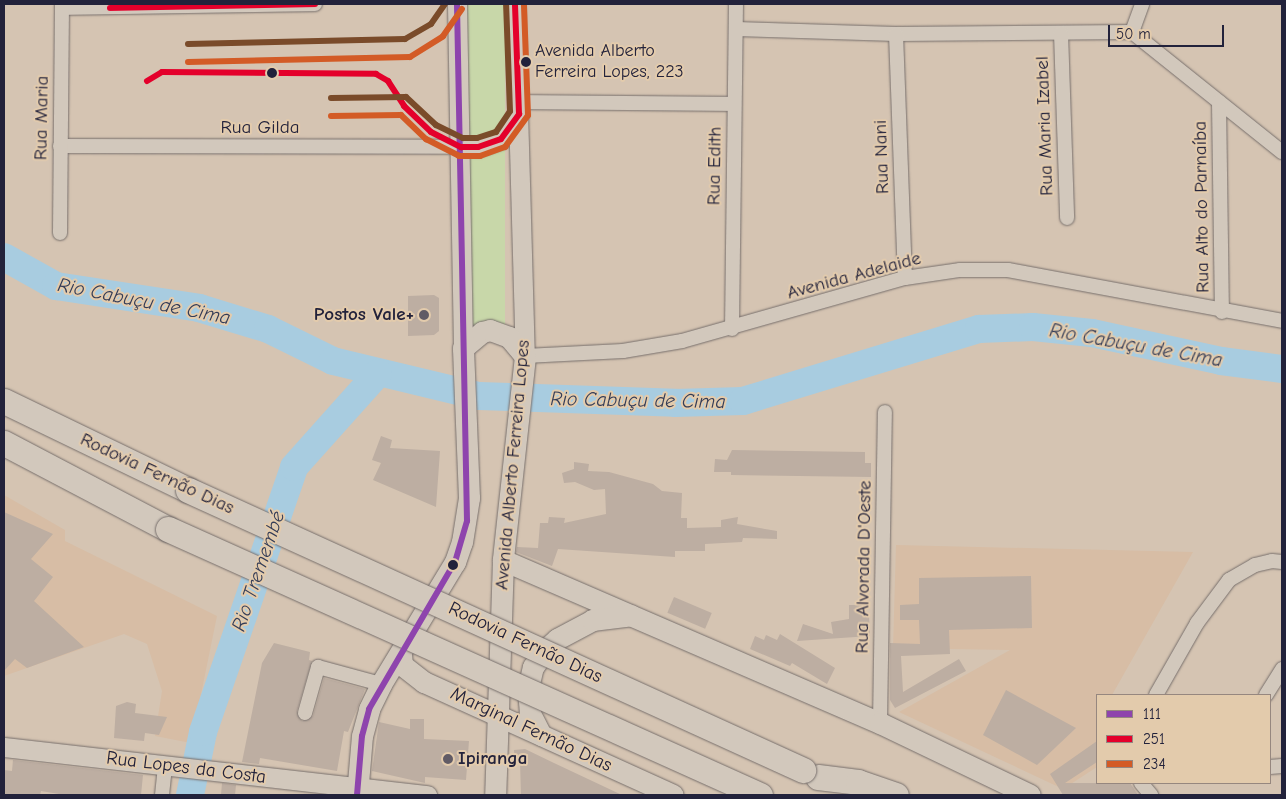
<!DOCTYPE html>
<meta charset="utf-8">
<style>
body{margin:0}
#map{position:relative;width:1286px;height:799px;overflow:hidden;background:#d5c4b2;font-family:"Comic Neue",sans-serif}
div>[style]{position:absolute}
.built>*{inset:0;background:#d7bda5}
.green>*{inset:0;background:#c8d7a9;transform-origin:0 0}
.river>*{height:28px;margin:-14px;padding:0 14px;transform-origin:14px;border-radius:14px;background:#a8cce0}
.building>*{inset:0;background:#bdaea2;transform-origin:0 0}
.roads{filter:drop-shadow(0 0 1px #776f6c) drop-shadow(0 0 1px #776f6c)}
.street>*{height:14px;margin:-7px;padding:0 7px;transform-origin:7px;border-radius:7px;background:#d2c8bc}
.secondary>*{height:19px;margin:-9.5px;padding:0 9.5px;transform-origin:9.5px;border-radius:9.5px;background:#d2c8bc}
.primary>*{height:21px;margin:-10.5px;padding:0 10.5px;transform-origin:10.5px;border-radius:10.5px;background:#d2c8bc}
.highway>*{height:25px;margin:-12.5px;padding:0 12.5px;transform-origin:12.5px;border-radius:12.5px;background:#d2c8bc}
.bridges{filter:drop-shadow(0 0 1px #776f6c) drop-shadow(0 0 1px #776f6c)}
.highway-bridge>*{height:25px;margin:-12.5px;padding:0 12.5px;transform-origin:12.5px;border-radius:12.5px;background:#d2c8bc}
.bus-1>*{height:6px;margin:-3px;padding:0 3px;transform-origin:3px;border-radius:3px;background:#8e44ad}
.bus-2>*{height:6px;margin:-3px;padding:0 3px;transform-origin:3px;border-radius:3px;background:#e4002b}
.bus-3>*{height:6px;margin:-3px;padding:0 3px;transform-origin:3px;border-radius:3px;background:#d35b26}
.bus-4>*{height:6px;margin:-3px;padding:0 3px;transform-origin:3px;border-radius:3px;background:#7a4b2a}
.dots>*{width:14px;height:14px;translate:-50% -50%;box-sizing:border-box;border:2px solid #e3cbac;border-radius:50%}
span{translate:-50% -50%;white-space:nowrap;text-align:center;line-height:1.15;-webkit-text-stroke:4px #e3cbac;paint-order:stroke}
.bus-label{font-size:18px;color:#22223b}
.left{translate:0 -50%;text-align:left}
.street-label{font-size:19px;color:#22223b}
.poi-label{font-size:19px;color:#22223b;font-weight:700}
.right{translate:-100% -50%;text-align:right}
.water-label{font-size:20px;color:#333c57;font-style:italic}
.frame{position:absolute;inset:0;border:5px solid #22223b;pointer-events:none}
.legend{position:absolute;left:1096px;top:694px;width:175px;height:90px;box-sizing:border-box;background:#e3cbac;border:1px solid #96877f;margin:0;padding:6px 9px;list-style:none;font-size:15px;color:#22223b}
.legend li{display:flex;align-items:center;gap:10px;height:25px}
.legend b{width:25px;border:1px solid #96877f}
.scale{position:absolute;left:1108px;top:25px;width:116px;height:22px;box-sizing:border-box;border:2px solid #22223b;border-top:0;padding-left:6px;font-size:15px;line-height:18px;white-space:nowrap;color:#22223b;-webkit-text-stroke:4px #e3cbac;paint-order:stroke}
</style>
<div id="map">
<div class="built">
<i style="clip-path:polygon(4px 495px,65px 530px,65px 541px,217px 616px,191px 743px,155px 736px,162px 691px,147px 644px,124px 634px,4px 676px)"></i>
<i style="clip-path:polygon(896px 545px,1193px 552px,1112px 695px,1097px 695px,1097px 767px,1063px 789px,899px 712px,1010px 650px,893px 648px)"></i>
</div>
<div class="green">
<i style="left:461px;top:4px;width:44px;height:325px"></i>
</div>
<div class="river">
<i style="left:4px;top:257px;width:60px;rotate:29.1deg"></i>
<i style="left:56px;top:286px;width:145px;rotate:8.7deg"></i>
<i style="left:199px;top:308px;width:72px;rotate:16.9deg"></i>
<i style="left:268px;top:329px;width:72px;rotate:26.2deg"></i>
<i style="left:333px;top:361px;width:150px;rotate:13.5deg"></i>
<i style="left:479px;top:396px;width:196px;rotate:2deg"></i>
<i style="left:675px;top:403px;width:68px;rotate:-1.7deg"></i>
<i style="left:743px;top:401px;width:247px;rotate:-17deg"></i>
<i style="left:979px;top:329px;width:54px;rotate:-2.1deg"></i>
<i style="left:1033px;top:327px;width:59px;rotate:5.8deg"></i>
<i style="left:1092px;top:333px;width:132px;rotate:12.2deg"></i>
<i style="left:1221px;top:361px;width:62px;rotate:7.5deg"></i>
<i style="left:190px;top:795px;width:64px;rotate:-78.3deg"></i>
<i style="left:203px;top:732px;width:280px;rotate:-71deg"></i>
<i style="left:294px;top:467px;width:126px;rotate:-48.2deg"></i>
</div>
<div class="building">
<i style="clip-path:polygon(434px 295px,439px 298px,439px 331px,434px 335px,408px 336px,408px 296px)"></i>
<i style="clip-path:polygon(381px 436px,392px 440px,390px 448px,440px 451px,436px 507px,373px 480px,381px 463px,372px 460px)"></i>
<i style="clip-path:polygon(732px 450px,865px 452px,865px 463px,871px 463px,871px 477px,731px 475px,731px 472px,714px 472px,715px 459px,727px 460px)"></i>
<i style="clip-path:polygon(574px 462px,589px 464px,588px 471px,609px 472px,653px 484px,662px 491px,682px 493px,681px 518px,687px 518px,687px 528px,721px 527px,721px 520px,738px 517px,737px 524px,777px 531px,777px 539px,743px 538px,742px 542px,705px 544px,705px 551px,675px 551px,675px 557px,558px 549px,552px 566px,516px 552px,517px 547px,538px 548px,540px 523px,548px 523px,549px 517px,565px 518px,564px 523px,606px 514px,605px 489px,594px 490px,575px 482px,564px 483px,562px 473px,574px 469px)"></i>
<i style="clip-path:polygon(4px 512px,53px 534px,31px 559px,53px 577px,34px 601px,84px 647px,27px 668px,15px 659px,4px 671px)"></i>
<i style="clip-path:polygon(1031px 576px,1032px 628px,949px 630px,950px 654px,901px 656px,903px 692px,959px 659px,966px 671px,895px 708px,890px 700px,890px 643px,920px 644px,919px 620px,900px 620px,900px 605px,919px 604px,919px 578px)"></i>
<i style="left:674px;top:597px;width:41px;height:17px;rotate:23deg"></i>
<i style="clip-path:polygon(849px 605px,862px 605px,862px 616px,869px 616px,870px 636px,797px 641px,803px 624px,833px 634px,831px 622px,849px 619px)"></i>
<i style="clip-path:polygon(780px 634px,835px 668px,827px 684px,792px 663px,790px 666px,750px 649px,755px 636px,764px 640px,766px 635px,777px 640px)"></i>
<i style="clip-path:polygon(274px 643px,310px 652px,309px 660px,312px 661px,297px 711px,302px 721px,313px 716px,324px 678px,365px 689px,348px 732px,344px 731px,337px 771px,260px 758px,259px 764px,242px 762px,262px 663px)"></i>
<i style="clip-path:polygon(1006px 690px,1076px 728px,1037px 765px,983px 735px)"></i>
<i style="clip-path:polygon(127px 702px,136px 704px,135px 713px,167px 717px,159px 735px,145px 733px,144px 741px,114px 738px,116px 706px)"></i>
<i style="clip-path:polygon(410px 719px,424px 719px,424px 739px,469px 741px,466px 780px,425px 777px,425px 783px,372px 771px,379px 722px,410px 729px)"></i>
<i style="clip-path:polygon(1097px 741px,1097px 762px,1065px 783px,1130px 783px,1138px 795px,1063px 795px,1050px 774px)"></i>
<i style="clip-path:polygon(525px 749px,554px 763px,622px 795px,521px 795px,520px 762px,515px 763px,514px 750px)"></i>
<i style="clip-path:polygon(13px 760px,143px 775px,141px 795px,65px 795px,41px 791px,40px 795px,4px 795px,4px 770px,12px 771px)"></i>
<i style="clip-path:polygon(222px 783px,236px 785px,235px 795px,221px 795px)"></i>
</div>
<div class="roads">
<div class="street">
<i style="left:62px;top:8px;width:253px;rotate:-0.9deg"></i>
<i style="left:736px;top:29px;width:160px;rotate:1.8deg"></i>
<i style="left:896px;top:34px;width:236px;rotate:-0.5deg"></i>
<i style="left:1132px;top:32px;width:192px;rotate:38.7deg"></i>
<i style="left:1132px;top:32px;width:30px;rotate:-70deg"></i>
<i style="left:1061px;top:33px;width:185px;rotate:88.1deg"></i>
<i style="left:896px;top:34px;width:244px;rotate:87.9deg"></i>
<i style="left:519px;top:102px;width:215px;rotate:0.5deg"></i>
<i style="left:1219px;top:102px;width:210px;rotate:89.2deg"></i>
<i style="left:60px;top:146px;width:401px;rotate:0.1deg"></i>
<i style="left:60px;top:233px;width:229px;rotate:-89.5deg"></i>
<i style="left:732px;top:329px;width:325px;rotate:-89.3deg"></i>
<i style="left:525px;top:356px;width:98px;rotate:-2.9deg"></i>
<i style="left:623px;top:351px;width:60px;rotate:-9.6deg"></i>
<i style="left:682px;top:341px;width:232px;rotate:-15.8deg"></i>
<i style="left:905px;top:278px;width:56px;rotate:-8.3deg"></i>
<i style="left:960px;top:270px;width:48px"></i>
<i style="left:1008px;top:270px;width:279px;rotate:10.5deg"></i>
<i style="left:1156px;top:695px;width:83px;rotate:-60.3deg"></i>
<i style="left:1197px;top:623px;width:54px;rotate:-53.3deg"></i>
<i style="left:1229px;top:580px;width:30px;rotate:-30deg"></i>
<i style="left:1255px;top:565px;width:17px;rotate:-13deg"></i>
<i style="left:1272px;top:561px;width:10px;rotate:6deg"></i>
<i style="left:1266px;top:695px;width:31px;rotate:-58deg"></i>
<i style="left:305px;top:713px;width:48px;rotate:-74.2deg"></i>
<i style="left:318px;top:667px;width:65px;rotate:15.1deg"></i>
<i style="left:880px;top:723px;width:311px;rotate:-89.1deg"></i>
<i style="left:1270px;top:767px;width:12px;rotate:-5deg"></i>
<i style="left:1141px;top:783px;width:16px;rotate:50deg"></i>
<i style="left:162px;top:795px;width:30px;rotate:-84deg"></i>
</div>
<div class="secondary">
<i style="left:457px;top:4px;width:344px;rotate:89deg"></i>
<i style="left:515px;top:4px;width:352px;rotate:88.4deg"></i>
<i style="left:461px;top:147px;width:17px"></i>
<i style="left:478px;top:147px;width:24px;rotate:-19deg"></i>
<i style="left:501px;top:139px;width:31px;rotate:-54deg"></i>
<i style="left:4px;top:747px;width:426px;rotate:6.5deg"></i>
</div>
<div class="primary">
<i style="left:503px;top:560px;width:411px;rotate:23.4deg"></i>
<i style="left:880px;top:723px;width:166px;rotate:25.6deg"></i>
<i style="left:401px;top:654px;width:11px;rotate:85deg"></i>
<i style="left:402px;top:665px;width:28px;rotate:38deg"></i>
<i style="left:424px;top:682px;width:273px;rotate:24.4deg"></i>
<i style="left:541px;top:735px;width:25px;rotate:-117deg"></i>
<i style="left:530px;top:713px;width:25px;rotate:-95deg"></i>
<i style="left:528px;top:688px;width:22px;rotate:-77deg"></i>
<i style="left:533px;top:667px;width:22px;rotate:-54deg"></i>
<i style="left:546px;top:649px;width:15px;rotate:-42deg"></i>
<i style="left:557px;top:639px;width:40px;rotate:-28deg"></i>
<i style="left:592px;top:620px;width:39px;rotate:-7deg"></i>
<i style="left:357px;top:795px;width:59px;rotate:-85.2deg"></i>
<i style="left:362px;top:736px;width:28px;rotate:-75deg"></i>
<i style="left:369px;top:709px;width:28px;rotate:-64deg"></i>
<i style="left:381px;top:684px;width:143px;rotate:-58.8deg"></i>
<i style="left:455px;top:562px;width:21px;rotate:-71deg"></i>
<i style="left:462px;top:542px;width:45px;rotate:-81deg"></i>
<i style="left:469px;top:498px;width:150px;rotate:-92.3deg"></i>
<i style="left:463px;top:348px;width:25px;rotate:-40deg"></i>
<i style="left:482px;top:332px;width:8px;rotate:-14deg"></i>
<i style="left:490px;top:330px;width:20px;rotate:20deg"></i>
<i style="left:509px;top:337px;width:25px;rotate:50deg"></i>
<i style="left:525px;top:356px;width:205px;rotate:96.2deg"></i>
<i style="left:503px;top:560px;width:235px;rotate:91.9deg"></i>
</div>
<div class="highway">
<i style="left:4px;top:401px;width:204px;rotate:25.8deg"></i>
<i style="left:4px;top:443px;width:185px;rotate:27.7deg"></i>
<i style="left:818px;top:777px;width:40px;rotate:7.1deg"></i>
<i style="left:858px;top:782px;width:40px;rotate:18.9deg"></i>
</div>
</div>
<div class="bridges">
<div class="highway-bridge">
<i style="left:188px;top:490px;width:676px;rotate:24.48deg"></i>
<i style="left:168px;top:529px;width:649px;rotate:24.2deg"></i>
</div>
</div>
<div class="bus-1">
<i style="left:357px;top:795px;width:59px;rotate:-85.2deg"></i>
<i style="left:362px;top:736px;width:28px;rotate:-75deg"></i>
<i style="left:369px;top:709px;width:170px;rotate:-59.7deg"></i>
<i style="left:455px;top:562px;width:43px;rotate:-73.7deg"></i>
<i style="left:467px;top:521px;width:517px;rotate:-91.11deg"></i>
</div>
<div class="bus-2">
<i style="left:110px;top:8px;width:205px;rotate:-1.1deg"></i>
<i style="left:147px;top:81px;width:17px;rotate:-31deg"></i>
<i style="left:162px;top:72px;width:214px;rotate:0.5deg"></i>
<i style="left:376px;top:74px;width:14px;rotate:30deg"></i>
<i style="left:388px;top:81px;width:30px;rotate:57deg"></i>
<i style="left:404px;top:106px;width:37px;rotate:44deg"></i>
<i style="left:431px;top:132px;width:34px;rotate:27deg"></i>
<i style="left:461px;top:147px;width:17px"></i>
<i style="left:478px;top:147px;width:24px;rotate:-19deg"></i>
<i style="left:501px;top:139px;width:31px;rotate:-54deg"></i>
<i style="left:519px;top:114px;width:110px;rotate:-92.1deg"></i>
</div>
<div class="bus-3">
<i style="left:188px;top:62px;width:222px;rotate:-1.3deg"></i>
<i style="left:410px;top:57px;width:39px;rotate:-32deg"></i>
<i style="left:443px;top:36px;width:33px;rotate:-55deg"></i>
<i style="left:331px;top:116px;width:70px;rotate:-0.8deg"></i>
<i style="left:401px;top:115px;width:35px;rotate:44deg"></i>
<i style="left:426px;top:139px;width:37px;rotate:27deg"></i>
<i style="left:459px;top:156px;width:21px"></i>
<i style="left:480px;top:156px;width:27px;rotate:-20deg"></i>
<i style="left:505px;top:147px;width:39px;rotate:-54deg"></i>
<i style="left:528px;top:115px;width:111px;rotate:-92.1deg"></i>
</div>
<div class="bus-4">
<i style="left:188px;top:44px;width:217px;rotate:-1.3deg"></i>
<i style="left:405px;top:39px;width:30px;rotate:-30deg"></i>
<i style="left:431px;top:24px;width:24px;rotate:-55deg"></i>
<i style="left:331px;top:98px;width:75px;rotate:-0.8deg"></i>
<i style="left:406px;top:97px;width:41px;rotate:43deg"></i>
<i style="left:436px;top:125px;width:30px;rotate:26deg"></i>
<i style="left:463px;top:138px;width:14px"></i>
<i style="left:477px;top:138px;width:20px;rotate:-18deg"></i>
<i style="left:496px;top:132px;width:25px;rotate:-56deg"></i>
<i style="left:510px;top:111px;width:107px;rotate:-92.1deg"></i>
</div>
<div class="dots">
<i style="left:526px;top:62px;background:#22223b"></i>
<i style="left:272px;top:73px;background:#22223b"></i>
<i style="left:424px;top:315px;background:#615b65"></i>
<i style="left:453px;top:565px;background:#22223b"></i>
<i style="left:448px;top:759px;background:#615b65"></i>
</div>
<div class="bus-label">
<span class="left" style="left:535px;top:62px">Avenida Alberto<br>Ferreira Lopes, 223</span>
</div>
<div class="street-label">
<span style="left:42px;top:118px;rotate:-89deg">Rua Maria</span>
<span style="left:1045px;top:126px;rotate:-92deg">Rua Maria Izabel</span>
<span style="left:260px;top:128px">Rua Gilda</span>
<span style="left:882px;top:157px;rotate:-92deg">Rua Nani</span>
<span style="left:715px;top:166px;rotate:-89deg">Rua Edith</span>
<span style="left:1202px;top:207px;rotate:-91deg">Rua Alto do Parnaíba</span>
<span style="left:854px;top:276px;rotate:-15deg">Avenida Adelaide</span>
<span style="left:513px;top:465px;rotate:-85deg">Avenida Alberto Ferreira Lopes</span>
<span style="left:157px;top:474px;rotate:25deg">Rodovia Fernão Dias</span>
<span style="left:864px;top:567px;rotate:-89deg">Rua Alvorada D'Oeste</span>
<span style="left:525px;top:643px;rotate:25deg">Rodovia Fernão Dias</span>
<span style="left:531px;top:730px;rotate:25deg">Marginal Fernão Dias</span>
<span style="left:186px;top:768px;rotate:7deg">Rua Lopes da Costa</span>
</div>
<div class="poi-label">
<span class="right" style="left:414px;top:315px">Postos Vale+</span>
<span class="left" style="left:458px;top:759px">Ipiranga</span>
</div>
<div class="water-label">
<span style="left:144px;top:301px;rotate:11deg">Rio Cabuçu de Cima</span>
<span style="left:1136px;top:345px;rotate:10deg">Rio Cabuçu de Cima</span>
<span style="left:638px;top:400px;rotate:1deg">Rio Cabuçu de Cima</span>
<span style="left:258px;top:571px;rotate:-71deg">Rio Tremembé</span>
</div>
<div class="frame"></div>
<ul class="legend">
<li><b style="height:6px;background:#8e44ad"></b>111</li>
<li><b style="height:6px;background:#e4002b"></b>251</li>
<li><b style="height:6px;background:#d35b26"></b>234</li>
</ul>
<div class="scale">50 m</div>
</div>
